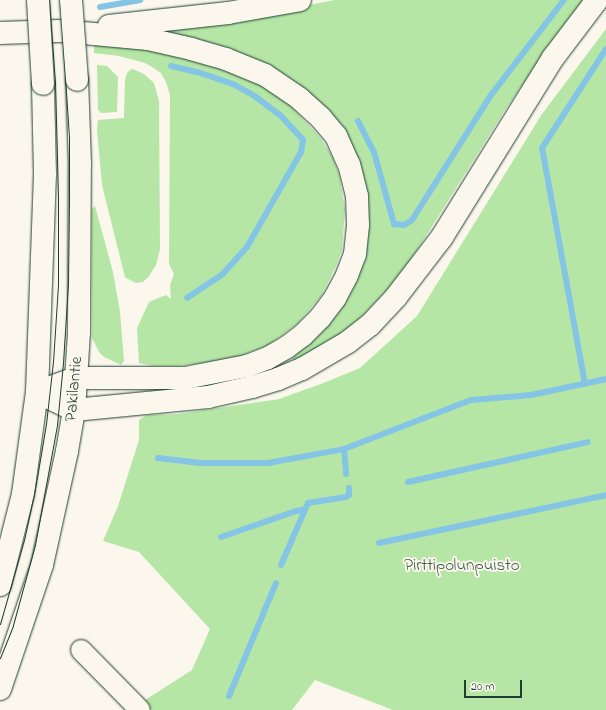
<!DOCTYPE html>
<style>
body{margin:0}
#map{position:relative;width:606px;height:710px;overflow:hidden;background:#fbf7ec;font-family:"Indie Flower",sans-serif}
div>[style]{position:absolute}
.green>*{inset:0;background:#b5e6a5}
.stream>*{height:6px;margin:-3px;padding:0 3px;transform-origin:3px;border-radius:3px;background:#84c4e4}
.roads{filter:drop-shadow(0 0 1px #1f3d34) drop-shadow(0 0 1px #1f3d34)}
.street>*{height:20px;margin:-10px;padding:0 10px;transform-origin:10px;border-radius:10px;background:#fbf7ec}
.secondary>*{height:22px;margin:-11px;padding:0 11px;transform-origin:11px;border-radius:11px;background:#fbf7ec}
.highway>*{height:22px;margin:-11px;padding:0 11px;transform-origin:11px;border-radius:11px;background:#fbf7ec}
.tram>*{height:1px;margin:-0.5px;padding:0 0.5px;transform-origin:0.5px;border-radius:0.5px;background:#1f3d34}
.bridges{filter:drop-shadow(0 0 1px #1f3d34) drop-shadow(0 0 1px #1f3d34)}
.secondary-bridge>*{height:22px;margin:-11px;padding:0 11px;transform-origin:11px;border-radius:11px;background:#fbf7ec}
span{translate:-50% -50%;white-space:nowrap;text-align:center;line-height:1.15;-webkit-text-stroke:4px #fbf7ec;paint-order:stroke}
.street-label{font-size:17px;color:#1f3d34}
.park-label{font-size:17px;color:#3d5f4b}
.scale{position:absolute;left:464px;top:680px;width:58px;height:18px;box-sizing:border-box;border:2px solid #1f3d34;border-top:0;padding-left:5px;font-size:12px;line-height:14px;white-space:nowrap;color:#1f3d34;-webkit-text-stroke:3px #fbf7ec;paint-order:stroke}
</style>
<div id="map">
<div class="green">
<i style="clip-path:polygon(335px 0,584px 0,568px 19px,505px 110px,409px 263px,386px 291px,359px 319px,335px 338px,294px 362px,291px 355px,363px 255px,326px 114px,157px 34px,167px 29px,230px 20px)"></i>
<i style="clip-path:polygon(606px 29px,606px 710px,393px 710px,315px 680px,292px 710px,152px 710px,142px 702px,192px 670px,210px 629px,139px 552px,103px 541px,118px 506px,139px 440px,139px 420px,147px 415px,177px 414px,279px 399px,321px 384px,360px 368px,417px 316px,542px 114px)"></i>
<i style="clip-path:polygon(94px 43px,170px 53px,221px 68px,252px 81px,269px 90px,290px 105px,320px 137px,332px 156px,339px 174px,345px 209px,342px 250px,336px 266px,322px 295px,298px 323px,270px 344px,239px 356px,211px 362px,179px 366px,152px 366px,139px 363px,137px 328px,149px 302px,166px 295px,171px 299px,170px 285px,174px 274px,169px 264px,170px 95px,166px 82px,161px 73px,152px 67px,145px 63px,119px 56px,94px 53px)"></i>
<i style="clip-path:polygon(97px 65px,107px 66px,118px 77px,117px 112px,101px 113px,98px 110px)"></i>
<i style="clip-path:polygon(133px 69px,144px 74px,154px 83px,159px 101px,160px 249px,156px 265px,149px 276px,143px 282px,136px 283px,128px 279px,125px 277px,102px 185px,97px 130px,98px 120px,124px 118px,125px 80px,127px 73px,130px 70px)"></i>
<i style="clip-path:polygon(95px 206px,113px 272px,120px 312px,124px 361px,121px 365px,104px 357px,99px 352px,92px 338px,92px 209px)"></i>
</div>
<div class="stream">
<i style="left:100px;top:7px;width:41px;rotate:-9.9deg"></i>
<i style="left:171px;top:66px;width:28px;rotate:13deg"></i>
<i style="left:198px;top:72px;width:37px;rotate:19deg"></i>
<i style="left:233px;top:84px;width:26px;rotate:29deg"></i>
<i style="left:256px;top:97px;width:30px;rotate:37deg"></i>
<i style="left:280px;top:115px;width:34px;rotate:47deg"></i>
<i style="left:303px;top:140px;width:12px;rotate:99deg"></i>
<i style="left:301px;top:152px;width:109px;rotate:119.6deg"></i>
<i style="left:247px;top:247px;width:36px;rotate:132deg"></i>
<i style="left:223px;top:274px;width:43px;rotate:146.3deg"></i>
<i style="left:358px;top:121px;width:35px;rotate:63deg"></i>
<i style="left:374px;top:152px;width:75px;rotate:74.5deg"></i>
<i style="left:394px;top:224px;width:10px;rotate:6deg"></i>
<i style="left:404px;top:225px;width:9px;rotate:-32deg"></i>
<i style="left:412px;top:220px;width:148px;rotate:-57.7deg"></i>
<i style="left:491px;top:95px;width:120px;rotate:-52.5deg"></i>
<i style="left:585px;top:384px;width:240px;rotate:-100.3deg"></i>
<i style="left:542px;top:148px;width:118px;rotate:-57.1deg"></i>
<i style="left:344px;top:449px;width:25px;rotate:85deg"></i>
<i style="left:158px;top:458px;width:43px;rotate:6.6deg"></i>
<i style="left:201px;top:463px;width:67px"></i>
<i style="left:268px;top:463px;width:77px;rotate:-10.4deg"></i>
<i style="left:344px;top:449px;width:136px;rotate:-21.1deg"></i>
<i style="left:471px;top:400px;width:60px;rotate:-4.8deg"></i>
<i style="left:531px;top:395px;width:77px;rotate:-12deg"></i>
<i style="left:408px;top:482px;width:184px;rotate:-12.5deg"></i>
<i style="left:221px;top:537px;width:79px;rotate:-19.1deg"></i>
<i style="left:296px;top:511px;width:8px;rotate:-7deg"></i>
<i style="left:379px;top:543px;width:232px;rotate:-11.9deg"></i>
<i style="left:281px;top:565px;width:68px;rotate:-66.5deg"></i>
<i style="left:308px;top:503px;width:38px;rotate:-9deg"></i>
<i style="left:346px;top:497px;width:4px;rotate:-34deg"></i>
<i style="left:349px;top:495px;width:7px;rotate:-90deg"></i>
<i style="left:229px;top:696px;width:122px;rotate:-67.4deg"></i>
</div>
<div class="roads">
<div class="street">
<i style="left:81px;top:650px;width:84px;rotate:45.5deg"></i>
</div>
<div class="secondary">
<i style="left:0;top:585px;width:94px;rotate:-75.8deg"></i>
<i style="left:23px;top:494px;width:103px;rotate:-82.2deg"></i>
<i style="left:37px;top:392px;width:218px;rotate:-87.9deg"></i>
<i style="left:45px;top:174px;width:90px;rotate:-91.3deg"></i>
<i style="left:0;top:689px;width:131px;rotate:-71.3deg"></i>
<i style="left:42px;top:565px;width:117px;rotate:-77.6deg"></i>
<i style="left:67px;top:451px;width:42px;rotate:-80.3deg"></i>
<i style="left:74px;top:410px;width:78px;rotate:-86.3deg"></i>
<i style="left:79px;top:332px;width:168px;rotate:-89.7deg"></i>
<i style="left:80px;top:164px;width:84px;rotate:-92deg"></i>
</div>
<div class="highway">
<i style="left:109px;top:26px;width:120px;rotate:-6.2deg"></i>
<i style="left:228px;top:13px;width:73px;rotate:-10.2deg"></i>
<i style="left:0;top:33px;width:59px;rotate:-1.9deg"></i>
<i style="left:37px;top:392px;width:41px;rotate:-19.7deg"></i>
<i style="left:76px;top:378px;width:109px"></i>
<i style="left:185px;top:378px;width:63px;rotate:-11deg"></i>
<i style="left:247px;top:366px;width:22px;rotate:-21deg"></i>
<i style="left:268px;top:358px;width:22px;rotate:-30deg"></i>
<i style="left:287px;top:347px;width:20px;rotate:-37deg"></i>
<i style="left:303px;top:335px;width:24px;rotate:-45deg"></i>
<i style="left:320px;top:318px;width:25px;rotate:-53deg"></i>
<i style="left:335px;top:298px;width:26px;rotate:-62deg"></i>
<i style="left:347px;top:275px;width:22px;rotate:-69deg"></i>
<i style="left:355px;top:254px;width:29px;rotate:-84deg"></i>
<i style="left:358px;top:225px;width:29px;rotate:-92deg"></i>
<i style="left:357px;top:196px;width:32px;rotate:-104deg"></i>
<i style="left:349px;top:165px;width:32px;rotate:-114deg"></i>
<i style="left:336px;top:136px;width:23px;rotate:-130deg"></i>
<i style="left:321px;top:118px;width:30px;rotate:-138deg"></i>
<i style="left:299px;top:98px;width:41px;rotate:-145.9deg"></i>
<i style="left:265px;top:75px;width:42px;rotate:-157.7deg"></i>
<i style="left:226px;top:59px;width:35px;rotate:-164deg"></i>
<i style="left:192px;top:49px;width:45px;rotate:-167.2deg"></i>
<i style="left:148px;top:39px;width:87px;rotate:-174.7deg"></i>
<i style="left:37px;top:392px;width:41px;rotate:25.9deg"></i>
<i style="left:74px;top:410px;width:135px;rotate:-5.5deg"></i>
<i style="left:208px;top:397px;width:45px;rotate:-12.8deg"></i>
<i style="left:252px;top:387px;width:27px;rotate:-17deg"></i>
<i style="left:278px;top:379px;width:26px;rotate:-23deg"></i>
<i style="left:302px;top:369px;width:53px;rotate:-30.4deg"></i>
<i style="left:348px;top:342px;width:28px;rotate:-38deg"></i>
<i style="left:370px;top:325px;width:38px;rotate:-47deg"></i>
<i style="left:396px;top:297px;width:76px;rotate:-52.5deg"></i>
<i style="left:442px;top:237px;width:211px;rotate:-58.2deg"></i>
<i style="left:553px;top:58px;width:73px;rotate:-52.8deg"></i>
</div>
</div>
<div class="tram">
<i style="left:0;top:624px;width:87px;rotate:-74.1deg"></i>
<i style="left:24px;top:540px;width:52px;rotate:-77.8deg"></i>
<i style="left:35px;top:489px;width:66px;rotate:-80.4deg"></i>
<i style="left:46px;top:424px;width:62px;rotate:-83.6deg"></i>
<i style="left:53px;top:362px;width:78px;rotate:-86.3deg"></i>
<i style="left:58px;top:284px;width:87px;rotate:-90deg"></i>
<i style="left:58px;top:197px;width:114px;rotate:-91.5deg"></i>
<i style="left:55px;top:83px;width:83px;rotate:-94.1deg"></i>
<i style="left:0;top:658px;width:35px;rotate:-68deg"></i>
<i style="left:13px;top:625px;width:83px;rotate:-74.6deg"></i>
<i style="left:35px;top:545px;width:122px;rotate:-79.6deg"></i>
<i style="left:57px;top:425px;width:62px;rotate:-84.5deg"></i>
<i style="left:63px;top:363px;width:79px;rotate:-86.4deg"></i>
<i style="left:68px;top:284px;width:87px;rotate:-89.3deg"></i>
<i style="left:69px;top:197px;width:60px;rotate:-90deg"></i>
<i style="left:69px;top:137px;width:137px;rotate:-93.8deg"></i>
</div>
<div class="bridges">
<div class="secondary-bridge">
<i style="left:38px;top:0;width:84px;rotate:86.6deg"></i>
<i style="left:71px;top:0;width:80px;rotate:85.7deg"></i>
</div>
</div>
<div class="street-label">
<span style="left:74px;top:389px;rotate:-85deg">Pakilantie</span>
</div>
<div class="park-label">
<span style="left:462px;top:566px">Pirttipolunpuisto</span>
</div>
<div class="scale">20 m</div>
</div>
